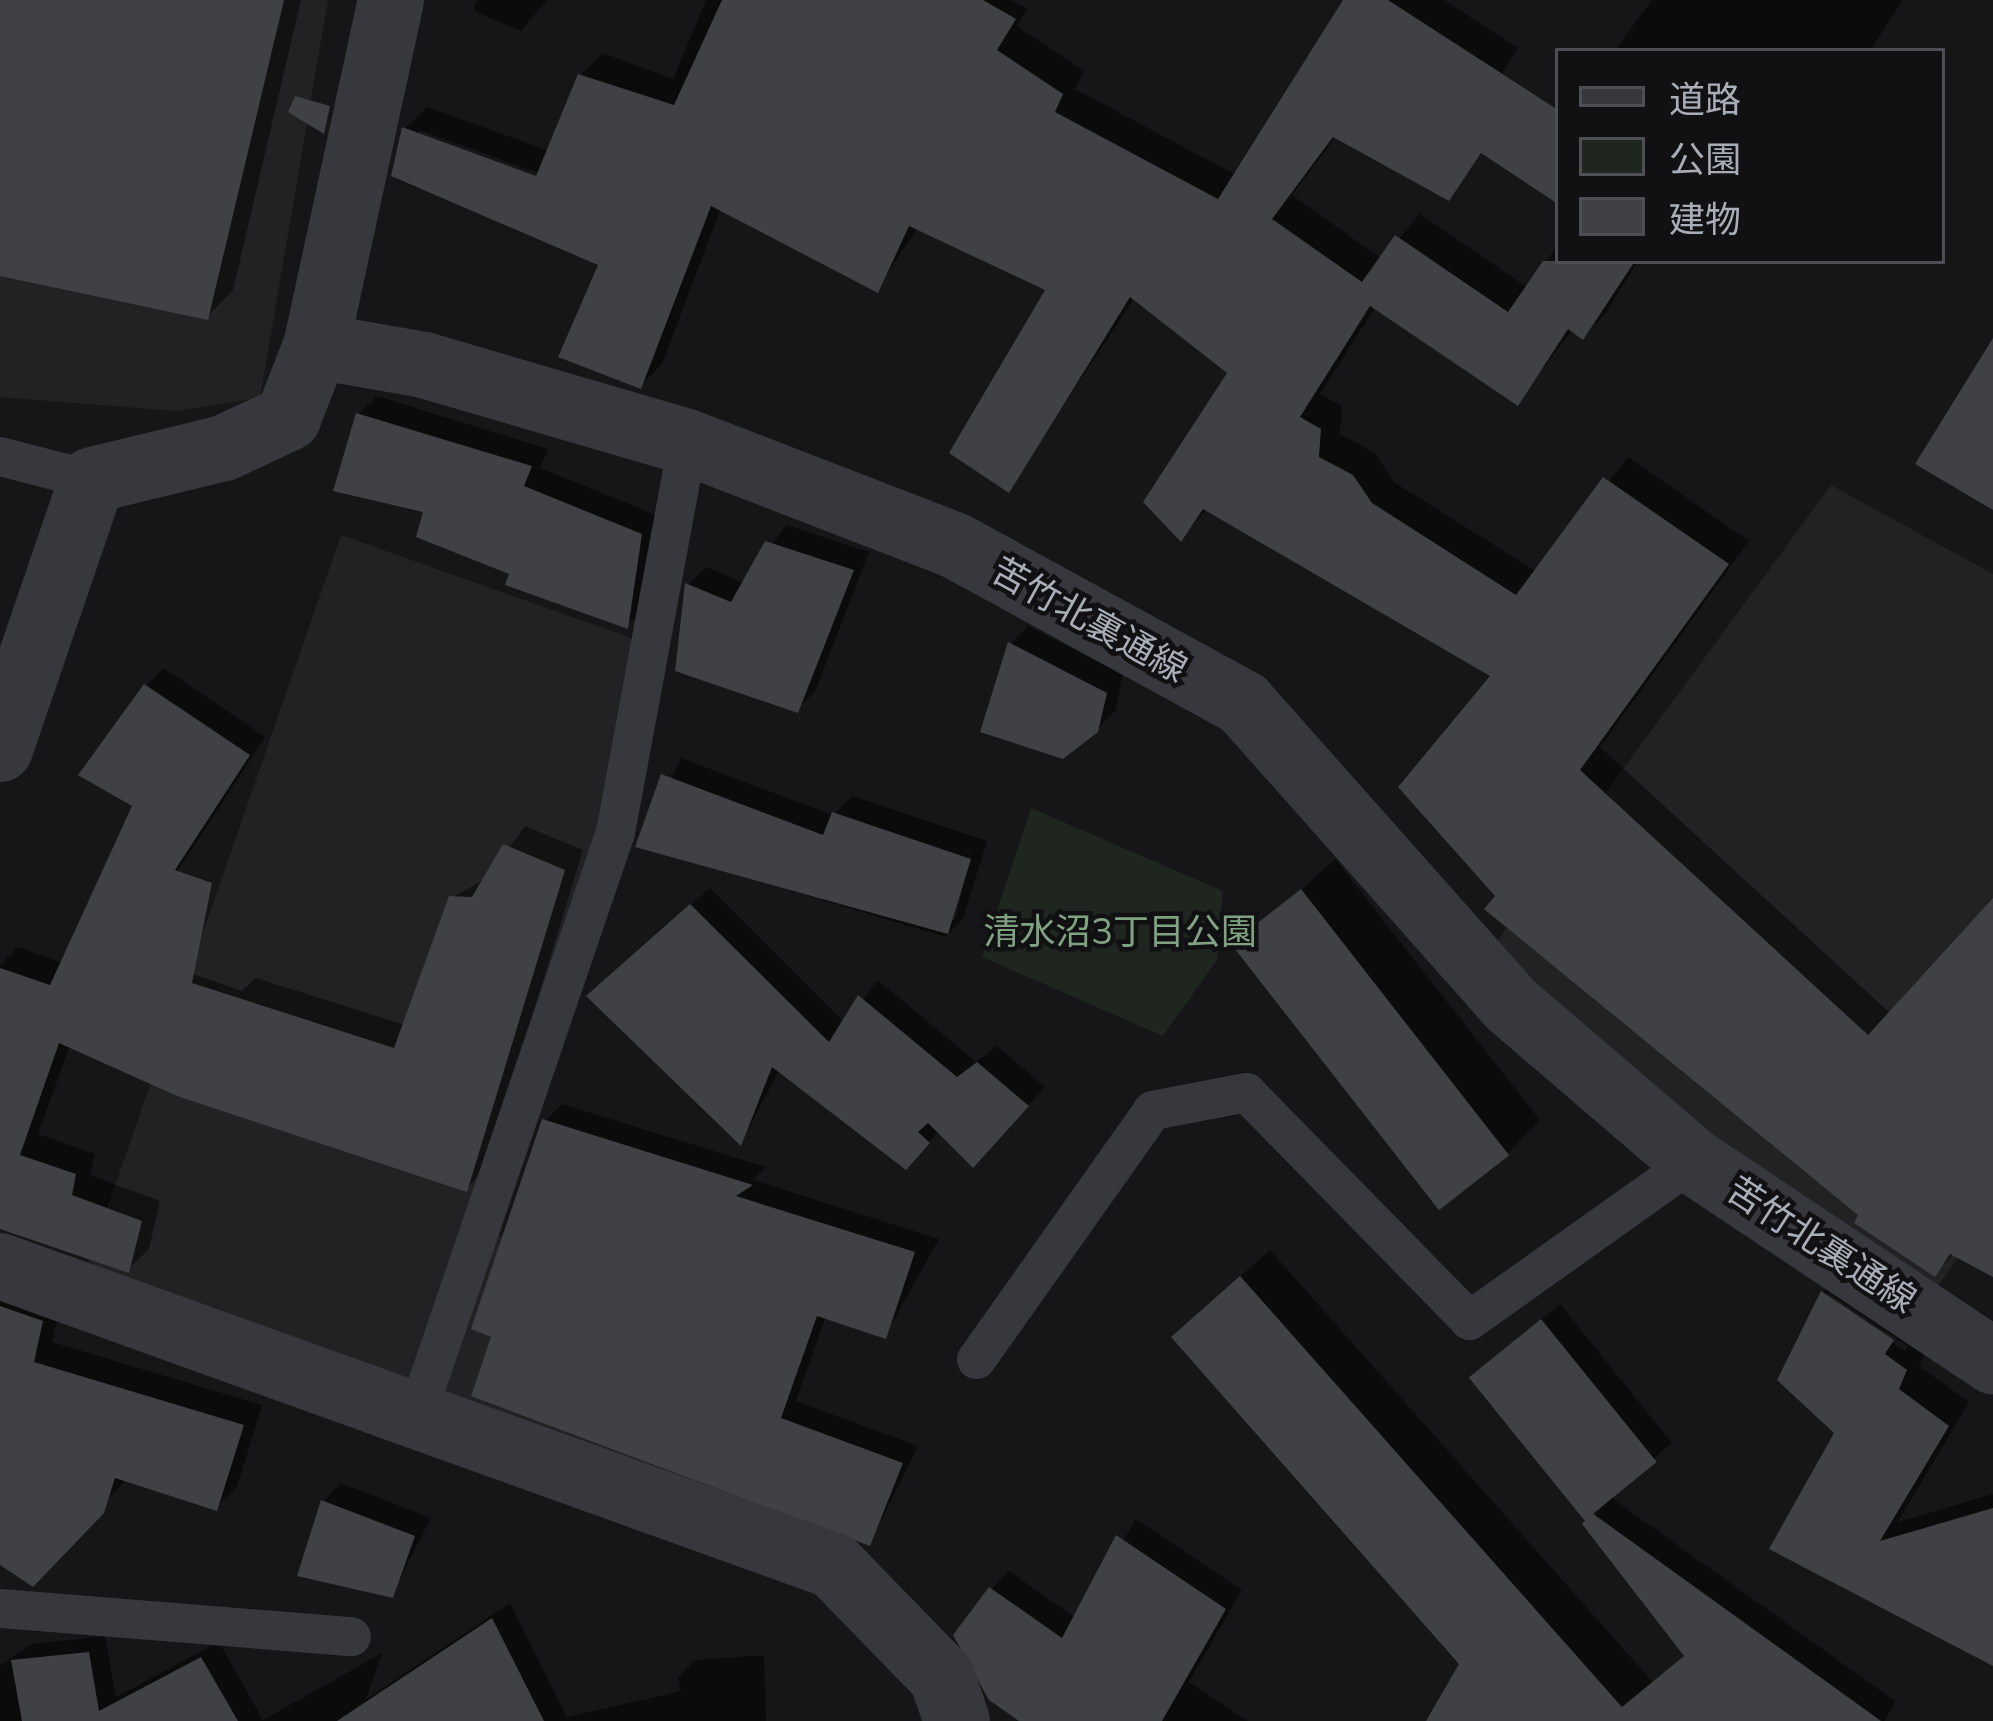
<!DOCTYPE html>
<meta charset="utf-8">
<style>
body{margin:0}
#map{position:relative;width:1993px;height:1721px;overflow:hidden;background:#161618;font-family:Mulish,"Noto Sans JP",sans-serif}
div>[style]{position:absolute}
.built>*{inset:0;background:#222225}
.green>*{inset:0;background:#1e261f}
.shadow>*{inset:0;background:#0007}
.building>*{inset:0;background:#404145;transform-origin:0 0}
.service>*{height:39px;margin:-19.5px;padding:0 19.5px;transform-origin:19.5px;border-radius:19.5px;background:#37383d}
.minor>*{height:66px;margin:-33px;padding:0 33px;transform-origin:33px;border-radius:33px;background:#37383d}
span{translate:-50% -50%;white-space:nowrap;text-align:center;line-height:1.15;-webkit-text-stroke:9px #111113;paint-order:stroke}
.street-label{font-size:36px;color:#a8adb8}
.park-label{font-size:36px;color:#7fa381}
.legend{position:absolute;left:1555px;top:48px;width:390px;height:216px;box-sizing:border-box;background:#111113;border:3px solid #4d4f55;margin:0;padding:15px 21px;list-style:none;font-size:36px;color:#a8adb8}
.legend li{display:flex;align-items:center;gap:24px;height:60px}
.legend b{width:60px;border:3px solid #4d4f55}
</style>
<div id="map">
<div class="built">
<i style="clip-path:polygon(0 0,328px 0,260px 398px,175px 411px,0 397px)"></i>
<i style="clip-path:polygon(1831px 485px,1993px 574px,1993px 1204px,1937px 1288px,1709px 1146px,1492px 948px)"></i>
<i style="clip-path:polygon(341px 535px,662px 649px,463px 1223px,805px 1344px,747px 1511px,83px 1278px)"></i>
</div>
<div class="green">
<i style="clip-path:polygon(1031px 808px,1223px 891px,1217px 960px,1163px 1036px,982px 957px)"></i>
</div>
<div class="shadow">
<i style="clip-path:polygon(0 0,301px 0,233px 290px,207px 317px,0 273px)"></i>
<i style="clip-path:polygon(477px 0,547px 0,521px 31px,473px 11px)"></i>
<i style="clip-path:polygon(evenodd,706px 0,1010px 0,1028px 9px,1017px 26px,1084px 71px,1075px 89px,1236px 175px,1346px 0,1444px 0,1518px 48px,1501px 75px,1525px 92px,1449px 198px,1337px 135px,1292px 195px,1382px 259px,1420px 214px,1528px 288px,1558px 244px,1558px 261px,1638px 261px,1605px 314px,1583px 336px,1573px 329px,1518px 402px,1376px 306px,1320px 394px,1342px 406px,1340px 434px,1375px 453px,1394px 482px,1537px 572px,1628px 457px,1749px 541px,1600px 747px,1891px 1014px,1993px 904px,1993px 1274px,1955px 1253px,1935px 1273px,1499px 896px,1495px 676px,1208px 508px,1181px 538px,1231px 372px,1135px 297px,1008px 489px,1049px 289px,918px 227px,877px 289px,721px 208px,662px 364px,640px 386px,602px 263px,398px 180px,405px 129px,427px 107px,550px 151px,580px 75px,603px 53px,673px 79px,706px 0,419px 130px,551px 178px,549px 184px,419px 137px,419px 130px)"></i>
<i style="clip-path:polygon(1652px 0,1903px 0,1870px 51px,1614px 51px)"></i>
<i style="clip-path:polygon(377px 396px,548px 449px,540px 468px,659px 516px,645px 608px,627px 625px,512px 572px,427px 510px,359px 414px)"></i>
<i style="clip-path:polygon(786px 525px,869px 552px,815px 692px,797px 709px,675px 667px,688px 585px,706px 567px,745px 583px)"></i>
<i style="clip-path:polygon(1028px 626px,1123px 675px,1115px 711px,1096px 730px,1011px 644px)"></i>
<i style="clip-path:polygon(164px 668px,265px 737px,167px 887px,136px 805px,146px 686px)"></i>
<i style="clip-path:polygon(evenodd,681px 758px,833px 815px,853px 796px,987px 841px,963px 919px,945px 937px,639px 845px,681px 758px,973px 844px,955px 920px,949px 920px,973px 844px)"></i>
<i style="clip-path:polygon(525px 826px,583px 850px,486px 1168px,466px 1189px,70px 1045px,38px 1134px,95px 1154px,90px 1175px,160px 1201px,149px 1249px,128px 1269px,0 1228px,0 965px,18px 947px,63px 963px,86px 937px,242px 991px,256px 978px,405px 1025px,451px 898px,487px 878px)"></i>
<i style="clip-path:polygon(1335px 859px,1540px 1120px,1508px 1153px,1238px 948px)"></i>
<i style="clip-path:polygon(710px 888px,845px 1023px,878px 980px,976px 1062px,997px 1046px,1045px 1087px,991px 1147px,939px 1130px,924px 1148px,780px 1069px,741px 1142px,608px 978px)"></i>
<i style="clip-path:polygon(562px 1104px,766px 1167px,753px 1180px,939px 1239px,885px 1336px,826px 1316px,796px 1401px,918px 1446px,870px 1543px,495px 1335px,545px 1121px)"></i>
<i style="clip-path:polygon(1270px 1250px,1659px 1689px,1638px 1721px,1470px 1721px,1498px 1586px,1203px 1309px)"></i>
<i style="clip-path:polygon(evenodd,1845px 1271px,1928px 1347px,1919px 1366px,1969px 1402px,1898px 1522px,1993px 1494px,1993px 1663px,1773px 1548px,1838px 1433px,1823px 1293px,1845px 1271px,1827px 1292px,1908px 1346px,1905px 1351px,1827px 1299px,1827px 1292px)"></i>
<i style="clip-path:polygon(0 1273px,62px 1301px,52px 1342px,262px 1405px,237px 1487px,216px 1507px,127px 1479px,29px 1582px,0 1561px)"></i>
<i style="clip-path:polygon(1560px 1304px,1672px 1443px,1609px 1496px,1895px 1701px,1885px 1721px,1744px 1721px,1686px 1655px,1586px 1524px,1608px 1501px,1471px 1376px)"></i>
<i style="clip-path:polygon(341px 1483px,431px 1518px,392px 1594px,324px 1501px)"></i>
<i style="clip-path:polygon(1136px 1519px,1242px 1590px,1189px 1682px,1248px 1721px,1025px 1721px,992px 1589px,1009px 1571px,1076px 1618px)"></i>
<i style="clip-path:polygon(510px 1603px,567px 1717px,681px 1691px,678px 1677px,695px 1660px,764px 1655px,766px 1721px,0 1721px,0 1666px,31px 1644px,105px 1636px,116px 1697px,219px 1642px,263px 1720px,382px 1653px,366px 1699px)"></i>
</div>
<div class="building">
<i style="clip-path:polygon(0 0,284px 0,208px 320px,0 276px)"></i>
<i style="clip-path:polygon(722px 0,983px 0,1016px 19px,997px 50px,1063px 94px,1055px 112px,1218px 199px,1343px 0,1388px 0,1558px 110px,1558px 204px,1481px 153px,1449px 201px,1333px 137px,1272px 219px,1362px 282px,1395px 235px,1508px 312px,1543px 261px,1635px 261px,1583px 340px,1568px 329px,1518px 406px,1370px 306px,1300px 417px,1321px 429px,1319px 457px,1353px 475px,1372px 503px,1516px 595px,1603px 477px,1729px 564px,1580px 770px,1868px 1035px,1993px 898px,1993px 1277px,1950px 1254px,1935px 1277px,1854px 1223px,1858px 1215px,1484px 909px,1495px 896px,1398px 787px,1490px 676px,1203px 509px,1181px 542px,1143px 502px,1227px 373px,1130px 297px,1009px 493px,949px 453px,1045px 290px,909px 226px,878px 293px,711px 206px,641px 389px,558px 357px,598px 265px,391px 176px,402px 127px,536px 176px,578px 74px,674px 105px)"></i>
<i style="clip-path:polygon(295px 96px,330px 106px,324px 134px,288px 112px)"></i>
<i style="clip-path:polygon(1993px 338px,1993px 510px,1915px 464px)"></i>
<i style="clip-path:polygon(356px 413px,532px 466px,524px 486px,642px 534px,628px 629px,505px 585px,509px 574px,416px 537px,423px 512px,333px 491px)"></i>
<i style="clip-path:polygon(765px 541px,854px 570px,798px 713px,675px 671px,685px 583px,731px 602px)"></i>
<i style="clip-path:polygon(1008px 642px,1107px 693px,1098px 732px,1063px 759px,980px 732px)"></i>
<i style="clip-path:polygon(144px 684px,250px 755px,175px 870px,212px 883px,192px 983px,394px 1048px,449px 896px,472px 897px,503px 844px,565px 870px,467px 1192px,177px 1096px,59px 1043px,20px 1155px,76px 1174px,72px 1195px,142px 1221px,129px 1273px,0 1229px,0 968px,50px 985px,132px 806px,78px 775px)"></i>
<i style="clip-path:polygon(661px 774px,823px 835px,832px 812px,971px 859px,948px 934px,635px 847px)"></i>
<i style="left:1301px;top:889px;width:338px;height:89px;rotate:52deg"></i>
<i style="clip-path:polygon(690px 904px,829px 1042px,858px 995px,957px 1077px,977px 1062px,1029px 1106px,973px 1168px,928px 1123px,918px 1132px,930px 1143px,906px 1170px,772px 1067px,741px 1146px,586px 996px)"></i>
<i style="clip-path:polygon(542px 1119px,753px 1185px,736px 1196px,915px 1252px,886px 1339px,817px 1316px,781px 1418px,903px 1463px,870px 1546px,471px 1396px,491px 1337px,471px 1329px)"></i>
<i style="clip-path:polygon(1240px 1276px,1622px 1707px,1684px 1656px,1582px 1524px,1592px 1513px,1881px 1721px,1426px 1721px,1459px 1664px,1171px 1337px)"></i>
<i style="clip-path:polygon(1821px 1291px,1894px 1340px,1885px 1354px,1907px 1370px,1899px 1389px,1949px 1426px,1880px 1541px,1993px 1508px,1993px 1666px,1769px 1549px,1834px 1433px,1777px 1380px)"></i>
<i style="clip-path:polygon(0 1306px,43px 1321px,34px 1362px,244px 1425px,217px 1511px,115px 1478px,104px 1513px,33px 1587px,0 1565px)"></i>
<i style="left:1541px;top:1319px;width:184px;height:93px;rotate:51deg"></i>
<i style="clip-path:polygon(321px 1500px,415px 1536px,393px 1598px,297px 1576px)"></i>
<i style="clip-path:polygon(1116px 1535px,1226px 1609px,1162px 1721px,1019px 1721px,989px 1700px,953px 1635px,989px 1587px,1062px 1638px)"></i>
<i style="clip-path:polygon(492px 1618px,544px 1721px,337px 1721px)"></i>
<i style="clip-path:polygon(89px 1652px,99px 1711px,201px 1657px,238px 1721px,22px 1721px,11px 1660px)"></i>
</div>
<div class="service">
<i style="left:0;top:456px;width:95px;rotate:14.6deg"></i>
<i style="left:976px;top:1359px;width:305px;rotate:-54.7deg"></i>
<i style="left:1152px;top:1110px;width:96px;rotate:-10.8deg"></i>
<i style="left:1246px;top:1092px;width:319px;rotate:45.6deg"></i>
<i style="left:1469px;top:1320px;width:275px;rotate:-35.4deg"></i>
<i style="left:415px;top:1418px;width:619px;rotate:-71.16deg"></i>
<i style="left:615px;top:832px;width:397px;rotate:-79.5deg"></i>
<i style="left:0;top:1608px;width:352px;rotate:4.6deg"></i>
</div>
<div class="minor">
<i style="left:391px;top:0;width:354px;rotate:102.2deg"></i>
<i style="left:316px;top:346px;width:110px;rotate:10deg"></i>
<i style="left:424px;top:365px;width:274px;rotate:16.3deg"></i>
<i style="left:687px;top:442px;width:288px;rotate:21.1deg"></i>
<i style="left:956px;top:546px;width:327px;rotate:28.7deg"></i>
<i style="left:1243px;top:703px;width:402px;rotate:48.4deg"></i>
<i style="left:1510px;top:1004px;width:241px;rotate:40.6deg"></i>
<i style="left:1693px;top:1161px;width:361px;rotate:33.7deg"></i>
<i style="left:0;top:749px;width:284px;rotate:-71.1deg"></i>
<i style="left:92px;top:480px;width:136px;rotate:-13.6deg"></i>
<i style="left:224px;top:448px;width:71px;rotate:-25.1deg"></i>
<i style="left:288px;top:418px;width:77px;rotate:-68.7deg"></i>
<i style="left:0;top:1266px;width:886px;rotate:19.78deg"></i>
<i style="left:834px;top:1566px;width:155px;rotate:45.8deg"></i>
<i style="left:942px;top:1677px;width:46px;rotate:71.2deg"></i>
</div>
<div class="street-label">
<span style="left:1090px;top:619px;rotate:29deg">苦竹北裏通線</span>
<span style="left:1822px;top:1244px;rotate:33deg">苦竹北裏通線</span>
</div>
<div class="park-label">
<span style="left:1120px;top:931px">清水沼3丁目公園</span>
</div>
<ul class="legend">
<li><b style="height:15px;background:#37383d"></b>道路</li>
<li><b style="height:33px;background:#1e261f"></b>公園</li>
<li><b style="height:33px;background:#404145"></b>建物</li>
</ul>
</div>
